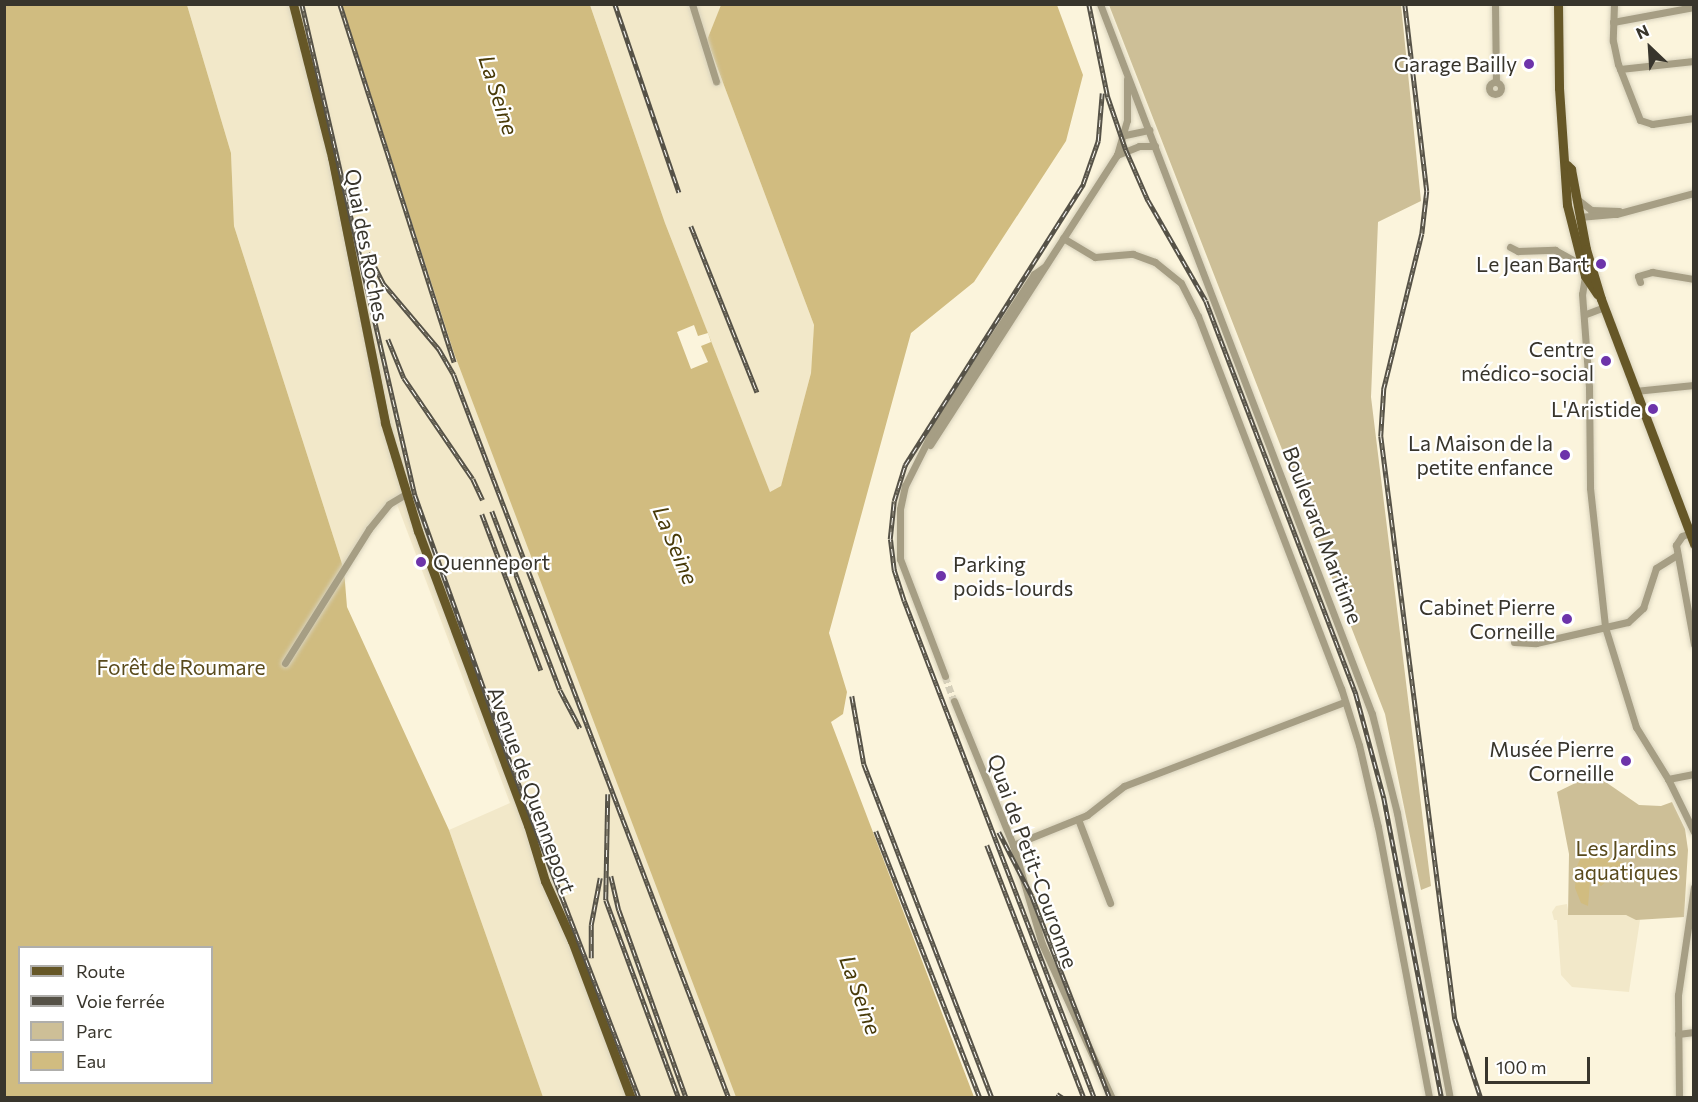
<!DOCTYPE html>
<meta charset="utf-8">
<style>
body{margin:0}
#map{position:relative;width:1698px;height:1102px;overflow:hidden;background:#fbf4dc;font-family:Commissioner,sans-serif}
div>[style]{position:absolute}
.built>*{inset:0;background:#f2e8c9}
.green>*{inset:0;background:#cdbf97}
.forest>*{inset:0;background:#d0bc80}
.water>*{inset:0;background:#d1bc80}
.pier>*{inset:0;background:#fbf4dc}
.minor-tunnel>*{height:7px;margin-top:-3.5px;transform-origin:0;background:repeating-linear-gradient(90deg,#d4ceb9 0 7px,transparent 0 10.5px)}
.roads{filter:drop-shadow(0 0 2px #d8d2bc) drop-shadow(0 0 2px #d8d2bc)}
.minor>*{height:7px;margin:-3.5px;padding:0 3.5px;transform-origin:3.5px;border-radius:3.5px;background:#a69e84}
.minor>.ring{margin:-3.5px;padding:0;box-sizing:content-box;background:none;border:7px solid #a69e84;border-radius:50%}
.major>*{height:9px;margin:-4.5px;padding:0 4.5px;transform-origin:4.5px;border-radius:4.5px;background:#665727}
.rail>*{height:4.5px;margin-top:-2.25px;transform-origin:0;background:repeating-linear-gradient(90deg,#fff 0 7px,#565247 0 14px);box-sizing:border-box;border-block:2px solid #565247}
.dots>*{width:16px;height:16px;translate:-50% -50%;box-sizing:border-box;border:3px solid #fff;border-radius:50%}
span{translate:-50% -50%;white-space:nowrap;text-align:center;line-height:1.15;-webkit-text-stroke:4.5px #fff;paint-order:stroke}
.poi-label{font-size:21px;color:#38352c}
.right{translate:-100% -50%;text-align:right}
.left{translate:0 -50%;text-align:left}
.street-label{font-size:21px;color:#38352c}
.park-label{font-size:21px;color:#594a1c}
.water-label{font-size:22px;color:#483a08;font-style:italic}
.frame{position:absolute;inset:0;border:6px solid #38352c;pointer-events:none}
.legend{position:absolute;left:18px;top:946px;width:195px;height:138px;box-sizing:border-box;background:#fff;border:2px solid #afaeab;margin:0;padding:8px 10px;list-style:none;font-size:18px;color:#38352c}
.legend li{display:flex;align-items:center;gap:12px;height:30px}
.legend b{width:30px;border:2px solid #afaeab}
.north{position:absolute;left:1620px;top:18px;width:60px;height:60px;-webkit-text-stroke:4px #fff;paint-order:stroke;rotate:335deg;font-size:16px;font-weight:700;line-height:24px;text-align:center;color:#38352c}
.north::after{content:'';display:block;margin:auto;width:21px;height:27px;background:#38352c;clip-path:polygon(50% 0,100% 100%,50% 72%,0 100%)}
.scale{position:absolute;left:1485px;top:1057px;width:105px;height:27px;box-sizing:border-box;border:3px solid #38352c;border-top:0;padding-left:8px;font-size:18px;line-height:21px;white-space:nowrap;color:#38352c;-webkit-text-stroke:4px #fff;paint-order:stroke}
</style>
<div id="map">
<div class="built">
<i style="clip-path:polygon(187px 5px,369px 5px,749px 1097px,543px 1097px,449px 830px,510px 803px,395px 499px,344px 570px,234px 226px,231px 153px)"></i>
<i style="clip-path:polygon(590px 5px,721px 6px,707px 40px,814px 325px,811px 373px,781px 487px,770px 493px,665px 223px)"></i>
<i style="clip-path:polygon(1567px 904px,1569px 915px,1626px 915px,1640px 920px,1629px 992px,1572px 987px,1561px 975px,1557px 920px,1554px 920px,1552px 912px,1556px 906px)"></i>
</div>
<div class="green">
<i style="clip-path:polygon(1109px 5px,1401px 5px,1421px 201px,1378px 222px,1371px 397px,1431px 886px,1421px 890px,1385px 714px)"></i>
<i style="clip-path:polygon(1594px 774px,1639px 805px,1661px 806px,1672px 802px,1685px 829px,1688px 850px,1684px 917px,1636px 920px,1626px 915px,1568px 915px,1569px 854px,1557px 792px)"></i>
</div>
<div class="forest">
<i style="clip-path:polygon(evenodd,5px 5px,187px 5px,231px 153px,234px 226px,344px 570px,347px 607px,449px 830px,543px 1097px,5px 1098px,5px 5px,20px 948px,212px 948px,212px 1082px,20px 1082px,20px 948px)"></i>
</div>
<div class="water">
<i style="clip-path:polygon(342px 5px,590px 5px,665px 223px,770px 492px,781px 486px,811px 373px,814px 325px,707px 40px,721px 5px,1057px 5px,1083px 75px,1066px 141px,974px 282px,911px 333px,829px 633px,847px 692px,843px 714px,831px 722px,974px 1097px,736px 1097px,454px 353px)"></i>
<i style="clip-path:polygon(1585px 849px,1631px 866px,1630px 876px,1613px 876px,1601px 886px,1577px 866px)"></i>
<i style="clip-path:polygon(1584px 874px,1590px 881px,1588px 906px,1581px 903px,1575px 888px,1576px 878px)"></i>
</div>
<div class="pier">
<i style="clip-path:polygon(694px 325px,698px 336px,708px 333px,711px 342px,701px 346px,708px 362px,691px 369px,677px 332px)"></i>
</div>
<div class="minor-tunnel">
<i style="left:945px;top:676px;width:27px;rotate:70deg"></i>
</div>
<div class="roads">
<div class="minor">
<i style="left:692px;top:4px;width:81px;rotate:72.7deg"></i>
<i style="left:1100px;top:4px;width:760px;rotate:69.04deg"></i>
<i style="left:1372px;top:714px;width:102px;rotate:75.8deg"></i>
<i style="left:1397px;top:813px;width:290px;rotate:79.5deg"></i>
<i style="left:1495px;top:4px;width:77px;rotate:89.3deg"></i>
<i style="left:1614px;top:4px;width:37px;rotate:92deg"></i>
<i style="left:1613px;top:41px;width:24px;rotate:78deg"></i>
<i style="left:1618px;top:64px;width:60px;rotate:68.6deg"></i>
<i style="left:1640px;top:120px;width:13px;rotate:18deg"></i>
<i style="left:1652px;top:124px;width:42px;rotate:-8.1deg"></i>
<i style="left:1613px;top:22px;width:82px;rotate:-10.5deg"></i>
<i style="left:1620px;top:69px;width:74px;rotate:-6.2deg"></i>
<i class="ring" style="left:1489px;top:82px;width:5px;height:5px"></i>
<i style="left:1125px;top:135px;width:25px;rotate:-12deg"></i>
<i style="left:1117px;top:155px;width:24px;rotate:-22deg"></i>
<i style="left:1139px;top:146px;width:16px"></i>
<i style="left:1577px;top:199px;width:18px;rotate:38deg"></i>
<i style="left:1591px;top:210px;width:28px;rotate:2deg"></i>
<i style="left:1579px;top:217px;width:37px;rotate:-5deg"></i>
<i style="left:1616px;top:214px;width:81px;rotate:-15.1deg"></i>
<i style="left:1063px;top:238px;width:37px;rotate:31deg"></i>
<i style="left:1095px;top:257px;width:38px;rotate:-5deg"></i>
<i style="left:1133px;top:254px;width:23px;rotate:20deg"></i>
<i style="left:1155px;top:262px;width:33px;rotate:39deg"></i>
<i style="left:1181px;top:283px;width:37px;rotate:63deg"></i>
<i style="left:1198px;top:316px;width:399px;rotate:69deg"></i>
<i style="left:1341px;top:688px;width:60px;rotate:72.5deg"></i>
<i style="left:1359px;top:745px;width:84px;rotate:77deg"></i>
<i style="left:1378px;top:827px;width:276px;rotate:79.3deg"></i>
<i style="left:1510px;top:247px;width:9px;rotate:27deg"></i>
<i style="left:1518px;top:251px;width:37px;rotate:-2deg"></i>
<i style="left:1555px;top:250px;width:31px;rotate:29deg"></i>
<i style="left:1585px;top:276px;width:18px;rotate:99deg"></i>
<i style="left:1582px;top:294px;width:93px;rotate:85.7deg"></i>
<i style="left:1589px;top:387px;width:101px;rotate:89.4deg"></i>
<i style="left:1590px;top:488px;width:140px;rotate:83.8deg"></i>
<i style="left:1605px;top:627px;width:105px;rotate:72.8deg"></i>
<i style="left:1636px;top:727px;width:61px;rotate:58.4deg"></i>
<i style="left:1668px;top:779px;width:59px;rotate:63.9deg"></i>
<i style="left:1640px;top:282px;width:6px;rotate:-108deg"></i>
<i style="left:1638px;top:276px;width:15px;rotate:-16deg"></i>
<i style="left:1652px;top:272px;width:43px;rotate:9.5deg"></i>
<i style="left:1586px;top:314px;width:19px;rotate:-21deg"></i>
<i style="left:1635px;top:391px;width:59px;rotate:-5.8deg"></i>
<i style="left:930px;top:445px;width:345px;rotate:-57.2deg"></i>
<i style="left:1117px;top:155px;width:36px;rotate:-74deg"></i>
<i style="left:1127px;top:120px;width:41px;rotate:-90deg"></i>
<i style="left:1692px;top:532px;width:11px;rotate:158deg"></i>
<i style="left:1682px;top:536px;width:11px;rotate:124deg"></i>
<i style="left:1676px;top:545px;width:101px;rotate:79.7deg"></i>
<i style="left:1514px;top:642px;width:22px;rotate:3deg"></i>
<i style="left:1536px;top:643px;width:94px;rotate:-12.9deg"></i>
<i style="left:1628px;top:622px;width:21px;rotate:-43deg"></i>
<i style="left:1643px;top:608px;width:42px;rotate:-72deg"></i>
<i style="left:1656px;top:568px;width:25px;rotate:-32deg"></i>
<i style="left:285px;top:663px;width:158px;rotate:-57.9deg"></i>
<i style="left:369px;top:529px;width:32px;rotate:-51deg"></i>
<i style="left:389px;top:504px;width:21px;rotate:-31deg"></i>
<i style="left:945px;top:676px;width:125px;rotate:-111deg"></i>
<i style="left:900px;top:559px;width:50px;rotate:-90deg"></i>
<i style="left:900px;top:509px;width:24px;rotate:-78deg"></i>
<i style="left:905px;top:486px;width:63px;rotate:-63.4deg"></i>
<i style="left:933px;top:430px;width:186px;rotate:-57.1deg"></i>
<i style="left:1034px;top:274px;width:12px;rotate:-35deg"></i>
<i style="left:954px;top:701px;width:156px;rotate:67.7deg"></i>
<i style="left:1013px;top:845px;width:103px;rotate:73.7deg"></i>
<i style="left:1042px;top:944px;width:169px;rotate:65.6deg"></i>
<i style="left:1668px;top:779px;width:26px;rotate:-11deg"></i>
<i style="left:1078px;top:819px;width:90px;rotate:69.1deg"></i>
<i style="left:1013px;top:845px;width:80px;rotate:-22.1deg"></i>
<i style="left:1087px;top:815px;width:47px;rotate:-38.1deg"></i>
<i style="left:1124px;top:786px;width:235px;rotate:-20.9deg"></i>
<i style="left:1678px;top:1034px;width:16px;rotate:-7deg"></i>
<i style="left:1679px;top:1098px;width:103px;rotate:-90.6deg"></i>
<i style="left:1678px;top:995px;width:109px;rotate:-81.6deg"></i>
</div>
<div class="major">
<i style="left:293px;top:4px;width:158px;rotate:75.7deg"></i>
<i style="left:332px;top:157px;width:271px;rotate:78.7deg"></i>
<i style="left:385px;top:423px;width:113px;rotate:73deg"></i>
<i style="left:418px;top:531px;width:314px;rotate:69.5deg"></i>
<i style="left:528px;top:825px;width:59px;rotate:73.1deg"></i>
<i style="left:545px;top:881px;width:66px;rotate:65.8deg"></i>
<i style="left:572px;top:941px;width:168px;rotate:69.4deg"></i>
<i style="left:1558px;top:4px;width:84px;rotate:89.3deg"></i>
<i style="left:1559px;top:88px;width:117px;rotate:86.1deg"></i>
<i style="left:1567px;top:205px;width:73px;rotate:75.8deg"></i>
<i style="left:1585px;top:276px;width:22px;rotate:56deg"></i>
<i style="left:1567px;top:165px;width:6px;rotate:45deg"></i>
<i style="left:1571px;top:169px;width:81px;rotate:79.4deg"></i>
<i style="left:1586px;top:249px;width:52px;rotate:73.3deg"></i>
<i style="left:1601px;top:299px;width:262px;rotate:69.2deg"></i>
</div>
</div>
<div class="rail">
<i style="left:302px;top:4px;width:504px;rotate:77.04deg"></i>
<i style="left:415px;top:495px;width:286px;rotate:70.4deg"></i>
<i style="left:511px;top:764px;width:358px;rotate:69deg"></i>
<i style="left:340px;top:4px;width:376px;rotate:72.3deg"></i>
<i style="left:615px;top:4px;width:199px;rotate:71.2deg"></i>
<i style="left:1089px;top:4px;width:95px;rotate:78.5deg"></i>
<i style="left:1108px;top:97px;width:56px;rotate:71.2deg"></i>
<i style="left:1126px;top:150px;width:55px;rotate:66.3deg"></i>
<i style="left:1148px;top:200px;width:116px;rotate:60.1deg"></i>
<i style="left:1206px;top:301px;width:421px;rotate:69.1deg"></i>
<i style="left:1356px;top:694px;width:108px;rotate:74.9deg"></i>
<i style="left:1384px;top:798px;width:306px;rotate:79.1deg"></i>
<i style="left:1405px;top:4px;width:188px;rotate:83.3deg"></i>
<i style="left:1427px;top:191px;width:43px;rotate:96.6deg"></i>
<i style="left:1422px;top:234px;width:160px;rotate:103.8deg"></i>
<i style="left:1384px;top:389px;width:47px;rotate:93.7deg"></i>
<i style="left:1381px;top:436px;width:588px;rotate:82.77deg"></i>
<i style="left:1455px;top:1019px;width:83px;rotate:71.8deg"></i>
<i style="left:691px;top:226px;width:179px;rotate:68.3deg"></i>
<i style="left:368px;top:253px;width:34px;rotate:63deg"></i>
<i style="left:383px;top:283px;width:87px;rotate:49.7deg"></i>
<i style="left:439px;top:349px;width:30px;rotate:60deg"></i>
<i style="left:454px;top:375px;width:774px;rotate:69.18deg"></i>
<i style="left:388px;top:339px;width:42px;rotate:67.7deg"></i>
<i style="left:404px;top:378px;width:122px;rotate:55.7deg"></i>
<i style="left:473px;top:479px;width:23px;rotate:65deg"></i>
<i style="left:492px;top:511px;width:191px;rotate:69.2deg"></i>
<i style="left:560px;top:690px;width:43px;rotate:62.2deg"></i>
<i style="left:482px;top:514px;width:167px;rotate:69.3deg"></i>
<i style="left:852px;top:696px;width:69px;rotate:80deg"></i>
<i style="left:864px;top:764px;width:358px;rotate:69deg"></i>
<i style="left:608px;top:794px;width:106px;rotate:91.1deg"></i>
<i style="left:606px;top:900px;width:211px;rotate:69.8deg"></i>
<i style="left:876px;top:831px;width:287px;rotate:68.7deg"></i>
<i style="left:999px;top:832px;width:72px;rotate:62.7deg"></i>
<i style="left:1032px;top:896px;width:217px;rotate:68.9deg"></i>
<i style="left:987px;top:845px;width:271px;rotate:69deg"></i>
<i style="left:611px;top:876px;width:35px;rotate:77deg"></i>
<i style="left:619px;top:910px;width:199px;rotate:70.3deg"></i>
<i style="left:591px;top:958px;width:33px;rotate:-90deg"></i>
<i style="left:591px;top:925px;width:48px;rotate:-79.2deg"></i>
<i style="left:1057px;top:1094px;width:7px;rotate:34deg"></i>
<i style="left:1094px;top:1098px;width:532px;rotate:-110.92deg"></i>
<i style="left:904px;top:601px;width:33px;rotate:-108deg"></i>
<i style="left:894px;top:570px;width:31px;rotate:-97deg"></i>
<i style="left:890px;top:539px;width:38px;rotate:-84deg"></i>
<i style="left:894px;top:501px;width:38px;rotate:-73deg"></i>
<i style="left:905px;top:465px;width:333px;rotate:-57.6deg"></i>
<i style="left:1083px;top:184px;width:46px;rotate:-70.8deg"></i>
<i style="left:1098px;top:141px;width:48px;rotate:-85.2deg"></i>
</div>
<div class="dots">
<i style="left:1529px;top:64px;background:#6d34aa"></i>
<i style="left:1601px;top:264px;background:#6d34aa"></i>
<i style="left:1606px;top:361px;background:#6d34aa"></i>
<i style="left:1653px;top:409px;background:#6d34aa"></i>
<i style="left:1565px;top:455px;background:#6d34aa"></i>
<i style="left:421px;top:562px;background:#6d34aa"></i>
<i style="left:941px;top:576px;background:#6d34aa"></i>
<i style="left:1567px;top:619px;background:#6d34aa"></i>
<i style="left:1626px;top:761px;background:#6d34aa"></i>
</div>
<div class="poi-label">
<span class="right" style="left:1517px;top:64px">Garage Bailly</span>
<span class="right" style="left:1589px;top:264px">Le Jean Bart</span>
<span class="right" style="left:1594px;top:361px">Centre<br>médico-social</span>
<span class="right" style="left:1641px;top:409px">L'Aristide</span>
<span class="right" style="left:1553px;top:455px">La Maison de la<br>petite enfance</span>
<span class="left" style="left:433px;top:562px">Quenneport</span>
<span class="left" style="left:953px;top:576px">Parking<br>poids-lourds</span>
<span class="right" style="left:1555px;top:619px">Cabinet Pierre<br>Corneille</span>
<span class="right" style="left:1614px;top:761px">Musée Pierre<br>Corneille</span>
</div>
<div class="street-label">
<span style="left:367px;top:245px;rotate:79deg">Quai des Roches</span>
<span style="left:1323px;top:535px;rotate:69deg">Boulevard Maritime</span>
<span style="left:532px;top:790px;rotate:70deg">Avenue de Quenneport</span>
<span style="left:1033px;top:861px;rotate:70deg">Quai de Petit-Couronne</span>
</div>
<div class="park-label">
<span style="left:181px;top:667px">Forêt de Roumare</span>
<span style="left:1626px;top:860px">Les Jardins<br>aquatiques</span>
</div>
<div class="water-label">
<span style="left:499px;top:95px;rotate:72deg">La Seine</span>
<span style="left:676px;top:545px;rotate:67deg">La Seine</span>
<span style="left:861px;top:995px;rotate:70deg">La Seine</span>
</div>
<div class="frame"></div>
<ul class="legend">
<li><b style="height:8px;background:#665727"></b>Route</li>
<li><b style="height:8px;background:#565247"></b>Voie ferrée</li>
<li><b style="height:16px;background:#cdbf97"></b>Parc</li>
<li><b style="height:16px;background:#d1bc80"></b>Eau</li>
</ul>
<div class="north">N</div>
<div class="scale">100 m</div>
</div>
